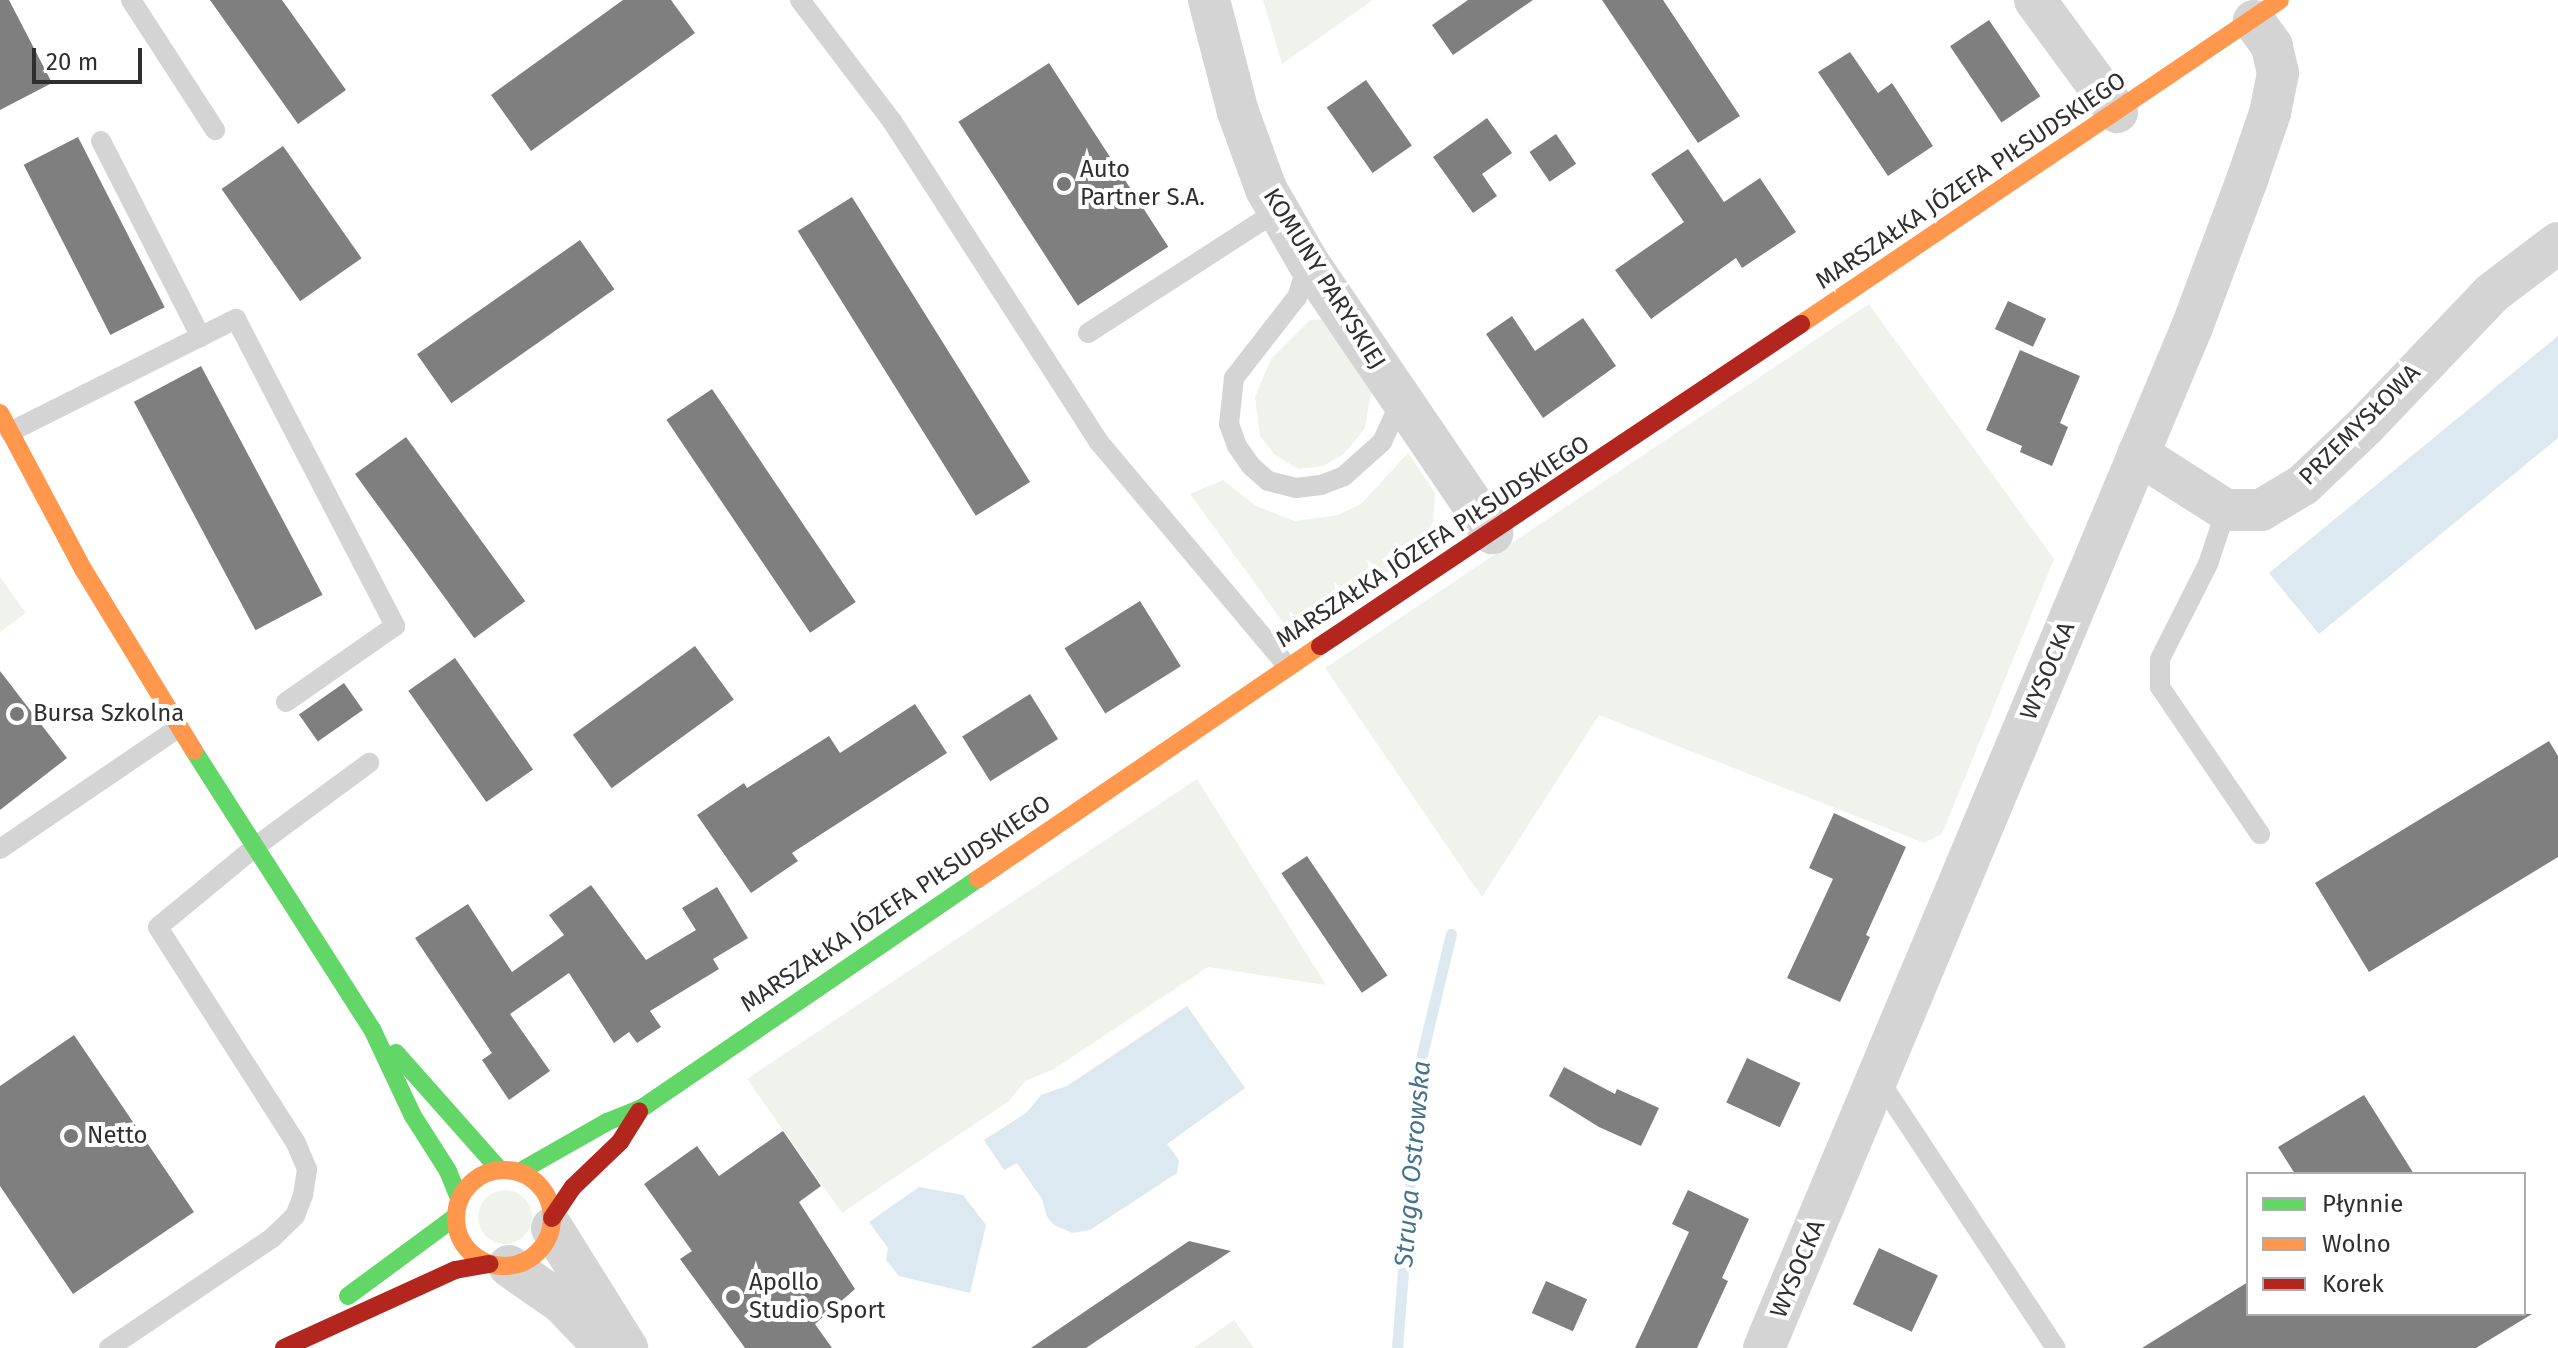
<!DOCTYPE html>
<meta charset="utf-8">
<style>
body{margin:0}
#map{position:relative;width:2558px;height:1348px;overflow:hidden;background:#fff;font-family:"Fira Sans",sans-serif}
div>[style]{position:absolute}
.green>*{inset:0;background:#f0f2ec}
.round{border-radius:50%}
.water>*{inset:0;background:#dce9f0}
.stream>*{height:11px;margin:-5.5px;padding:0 5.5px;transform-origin:5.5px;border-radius:5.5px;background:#dce9f0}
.building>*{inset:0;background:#7f7f7f;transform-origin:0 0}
.lane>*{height:20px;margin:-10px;padding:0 10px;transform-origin:10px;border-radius:10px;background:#d4d4d4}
.street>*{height:42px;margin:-21px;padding:0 21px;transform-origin:21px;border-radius:21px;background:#d4d4d4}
.fast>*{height:18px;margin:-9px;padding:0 9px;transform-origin:9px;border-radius:9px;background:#63d668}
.slow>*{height:18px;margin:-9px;padding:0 9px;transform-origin:9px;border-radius:9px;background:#ff974d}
.slow>.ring{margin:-9px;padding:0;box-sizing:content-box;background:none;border:18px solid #ff974d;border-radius:50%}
.jam>*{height:18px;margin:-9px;padding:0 9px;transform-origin:9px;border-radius:9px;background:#b3261e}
.dots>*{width:22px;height:22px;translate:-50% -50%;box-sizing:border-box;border:4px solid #fff;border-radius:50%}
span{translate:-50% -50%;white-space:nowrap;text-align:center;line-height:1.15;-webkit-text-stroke:8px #fff;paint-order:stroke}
.poi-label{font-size:24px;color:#2f2f2f}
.left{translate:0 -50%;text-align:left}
.street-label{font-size:24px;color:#2f2f2f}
.water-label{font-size:26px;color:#45748a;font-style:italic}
.legend{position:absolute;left:2246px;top:1172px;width:280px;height:144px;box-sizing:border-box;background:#fff;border:2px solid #acacac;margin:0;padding:10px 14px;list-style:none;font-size:24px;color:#2f2f2f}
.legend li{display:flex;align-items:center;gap:16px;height:40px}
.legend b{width:40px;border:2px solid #acacac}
.scale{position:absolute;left:32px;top:48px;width:110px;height:36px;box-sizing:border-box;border:4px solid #2f2f2f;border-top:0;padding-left:10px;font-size:24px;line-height:28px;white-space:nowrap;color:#2f2f2f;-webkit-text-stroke:6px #fff;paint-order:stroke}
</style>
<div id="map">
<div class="green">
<i style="clip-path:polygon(1263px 0,1373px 0,1282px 64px)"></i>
<i style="clip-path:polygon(1869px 304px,2054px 559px,1942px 834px,1924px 843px,1599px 715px,1482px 897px,1325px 668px)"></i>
<i style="clip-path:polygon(1328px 319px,1371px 392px,1365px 428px,1345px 453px,1323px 466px,1298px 469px,1274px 454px,1260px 436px,1255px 397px,1271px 359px,1310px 320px)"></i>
<i style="clip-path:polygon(1408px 453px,1435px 493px,1433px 522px,1417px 552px,1293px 636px,1190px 494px,1223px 480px,1256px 506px,1295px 521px,1338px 515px,1361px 504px)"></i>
<i style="clip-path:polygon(0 577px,26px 613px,0 632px)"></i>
<i style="clip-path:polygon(1197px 779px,1326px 985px,1208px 967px,1054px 1069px,1025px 1081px,1009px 1101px,842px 1213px,747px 1079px)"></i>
<i class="round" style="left:478px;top:1190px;width:54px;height:54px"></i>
<i style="clip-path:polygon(1234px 1320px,1254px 1348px,1194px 1348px)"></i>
</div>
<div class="water">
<i style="clip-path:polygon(2558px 336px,2558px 438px,2319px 634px,2269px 573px)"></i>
<i style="clip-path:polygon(1187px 1006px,1245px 1088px,1167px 1144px,1179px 1160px,1177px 1173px,1090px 1230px,1072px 1233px,1054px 1225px,1047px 1217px,1042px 1199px,1017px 1163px,1004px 1170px,984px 1140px,1026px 1113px,1041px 1095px,1067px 1086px)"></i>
<i style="clip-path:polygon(919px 1187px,963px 1195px,986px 1225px,970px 1293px,899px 1276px,886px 1260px,888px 1248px,869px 1222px)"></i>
</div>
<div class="stream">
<i style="left:1397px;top:1348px;width:282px;rotate:-85.5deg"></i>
<i style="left:1419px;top:1067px;width:137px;rotate:-76.5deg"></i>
</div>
<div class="building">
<i style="clip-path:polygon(0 0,9px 0,52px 83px,0 110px)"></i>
<i style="clip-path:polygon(210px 0,282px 0,346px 90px,298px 124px)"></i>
<i style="clip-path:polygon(623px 0,671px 0,695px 33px,531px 151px,491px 95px)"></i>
<i style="clip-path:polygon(1468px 0,1533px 0,1453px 55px,1432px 25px)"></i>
<i style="clip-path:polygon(1602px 0,1663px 0,1740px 116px,1698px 143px)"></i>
<i style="left:1989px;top:20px;width:92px;height:47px;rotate:56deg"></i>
<i style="clip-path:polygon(1850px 52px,1878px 93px,1892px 83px,1933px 146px,1888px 176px,1818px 72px)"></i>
<i style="left:1049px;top:63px;width:219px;height:108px;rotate:57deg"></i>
<i style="left:1366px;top:80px;width:80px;height:48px;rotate:55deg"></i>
<i style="clip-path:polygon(1487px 118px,1512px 153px,1482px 174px,1497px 196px,1473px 213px,1433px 157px)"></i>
<i style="left:1556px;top:134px;width:36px;height:32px;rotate:56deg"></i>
<i style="left:78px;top:137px;width:191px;height:61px;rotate:63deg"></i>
<i style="left:283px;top:146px;width:137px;height:75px;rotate:55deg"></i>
<i style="clip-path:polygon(1688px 149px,1724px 202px,1760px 178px,1796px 232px,1742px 268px,1736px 258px,1651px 319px,1615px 270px,1684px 222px,1651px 174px)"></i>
<i style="left:852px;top:197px;width:336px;height:64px;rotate:58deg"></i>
<i style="left:580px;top:240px;width:60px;height:199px;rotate:55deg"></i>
<i style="left:2008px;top:301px;width:42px;height:31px;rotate:25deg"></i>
<i style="clip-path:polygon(1512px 316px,1535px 351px,1583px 318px,1616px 366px,1543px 418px,1486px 334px)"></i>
<i style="clip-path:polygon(2020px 350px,2080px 376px,2060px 423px,2068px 427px,2052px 466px,2020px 452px,2022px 446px,1986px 430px)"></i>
<i style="left:201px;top:366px;width:259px;height:76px;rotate:62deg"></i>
<i style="left:712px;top:389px;width:257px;height:55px;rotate:56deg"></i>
<i style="left:406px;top:437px;width:203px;height:63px;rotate:54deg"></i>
<i style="left:1140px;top:601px;width:77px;height:89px;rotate:58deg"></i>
<i style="left:695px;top:646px;width:66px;height:151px;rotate:54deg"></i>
<i style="left:455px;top:658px;width:136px;height:57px;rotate:55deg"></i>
<i style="clip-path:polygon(0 671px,67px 758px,0 810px)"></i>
<i style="left:344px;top:683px;width:33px;height:55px;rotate:55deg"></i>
<i style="left:1030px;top:694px;width:53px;height:80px;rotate:58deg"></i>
<i style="clip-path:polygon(915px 704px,947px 753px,792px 853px,798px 861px,751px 893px,697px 815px,744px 783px,747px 788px,829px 736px,840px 753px)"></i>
<i style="clip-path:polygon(2549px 741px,2558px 756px,2558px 857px,2369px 972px,2315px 883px)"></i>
<i style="clip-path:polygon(1834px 813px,1906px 847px,1866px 935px,1870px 937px,1840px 1002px,1787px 978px,1833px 879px,1809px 868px)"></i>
<i style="left:1307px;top:856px;width:144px;height:31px;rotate:56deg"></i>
<i style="clip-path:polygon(591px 885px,646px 960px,696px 930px,682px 908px,717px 887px,748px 938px,713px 959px,719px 969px,650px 1011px,661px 1027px,637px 1043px,629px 1032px,614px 1043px,569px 973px,510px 1014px,550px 1071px,509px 1100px,482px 1060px,492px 1053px,415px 938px,468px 904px,512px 972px,564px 935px,549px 915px)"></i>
<i style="clip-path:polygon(74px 1035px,194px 1212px,73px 1294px,0 1186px,0 1086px)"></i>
<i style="left:1747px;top:1058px;width:59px;height:49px;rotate:25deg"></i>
<i style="clip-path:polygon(1564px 1067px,1615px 1094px,1617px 1089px,1659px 1108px,1641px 1146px,1599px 1127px,1549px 1096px)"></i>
<i style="clip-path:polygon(2364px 1095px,2414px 1174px,2295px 1174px,2278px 1147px)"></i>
<i style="clip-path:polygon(783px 1131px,821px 1186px,799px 1202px,855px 1289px,815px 1324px,832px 1348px,745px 1348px,680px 1259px,692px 1251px,644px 1184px,697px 1146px,719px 1176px)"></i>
<i style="clip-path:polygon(1688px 1190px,1749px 1219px,1722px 1278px,1728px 1281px,1697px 1348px,1635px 1348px,1689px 1232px,1672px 1224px)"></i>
<i style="clip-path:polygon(1189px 1241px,1231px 1251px,1086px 1348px,1031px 1348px)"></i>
<i style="left:1879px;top:1248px;width:65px;height:62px;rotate:25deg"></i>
<i style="left:1546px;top:1281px;width:45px;height:35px;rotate:24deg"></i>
<i style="clip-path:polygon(2248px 1282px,2248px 1314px,2532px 1314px,2476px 1348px,2142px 1348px)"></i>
</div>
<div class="lane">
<i style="left:131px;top:0;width:155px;rotate:57.1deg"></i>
<i style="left:800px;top:0;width:152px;rotate:52.8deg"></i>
<i style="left:892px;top:121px;width:381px;rotate:57.2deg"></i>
<i style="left:1098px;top:441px;width:295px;rotate:49.9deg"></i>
<i style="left:101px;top:141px;width:220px;rotate:63deg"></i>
<i style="left:1308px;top:262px;width:37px;rotate:107deg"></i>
<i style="left:1297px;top:297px;width:103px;rotate:127.9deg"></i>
<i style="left:1234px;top:378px;width:46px;rotate:96.2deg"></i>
<i style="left:1229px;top:424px;width:23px;rotate:70deg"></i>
<i style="left:1237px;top:446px;width:24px;rotate:55deg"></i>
<i style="left:1251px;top:466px;width:23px;rotate:41deg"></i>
<i style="left:1268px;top:481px;width:29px;rotate:14deg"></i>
<i style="left:1296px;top:488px;width:25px;rotate:-7deg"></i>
<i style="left:1321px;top:485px;width:25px;rotate:-21deg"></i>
<i style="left:1344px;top:476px;width:51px;rotate:-41.8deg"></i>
<i style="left:1382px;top:442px;width:45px;rotate:-65.1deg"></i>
<i style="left:1088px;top:333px;width:227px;rotate:-32.8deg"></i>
<i style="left:10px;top:432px;width:253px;rotate:-26.6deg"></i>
<i style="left:236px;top:319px;width:346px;rotate:62.6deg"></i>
<i style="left:395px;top:626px;width:133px;rotate:145.1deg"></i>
<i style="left:2226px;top:510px;width:57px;rotate:108.4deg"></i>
<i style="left:2208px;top:564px;width:106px;rotate:116.8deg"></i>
<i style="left:2160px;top:659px;width:28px;rotate:90deg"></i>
<i style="left:2160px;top:687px;width:178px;rotate:55.8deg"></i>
<i style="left:0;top:849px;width:215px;rotate:-34.2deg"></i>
<i style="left:1879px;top:1080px;width:321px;rotate:56.6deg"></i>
<i style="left:109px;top:1348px;width:197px;rotate:-34deg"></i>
<i style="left:272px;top:1238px;width:32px;rotate:-44deg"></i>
<i style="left:295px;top:1216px;width:22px;rotate:-69deg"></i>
<i style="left:303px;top:1195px;width:26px;rotate:-81deg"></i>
<i style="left:307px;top:1169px;width:28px;rotate:-113deg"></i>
<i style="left:296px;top:1143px;width:256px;rotate:-122.6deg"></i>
<i style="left:158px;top:927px;width:126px;rotate:-39.5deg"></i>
<i style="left:255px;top:847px;width:142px;rotate:-36.4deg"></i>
</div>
<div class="street">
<i style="left:1209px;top:0;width:116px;rotate:75.5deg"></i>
<i style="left:1238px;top:112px;width:82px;rotate:70deg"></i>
<i style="left:1266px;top:189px;width:84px;rotate:60.1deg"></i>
<i style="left:1308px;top:262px;width:328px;rotate:55.8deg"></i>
<i style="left:2035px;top:0;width:139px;rotate:53.8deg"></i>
<i style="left:2138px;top:454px;width:104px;rotate:32.5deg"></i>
<i style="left:2226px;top:510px;width:35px"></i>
<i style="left:2261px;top:510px;width:49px;rotate:-30.8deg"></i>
<i style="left:2303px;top:485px;width:86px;rotate:-43.6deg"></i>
<i style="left:2365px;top:426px;width:184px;rotate:-46.3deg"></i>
<i style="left:2492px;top:293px;width:83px;rotate:-37.1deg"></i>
<i style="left:552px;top:1228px;width:142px;rotate:58deg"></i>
<i style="left:509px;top:1266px;width:65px;rotate:34.9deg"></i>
<i style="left:562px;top:1303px;width:62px;rotate:46.3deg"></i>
<i style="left:1764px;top:1348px;width:1107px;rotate:-67.26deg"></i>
<i style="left:2192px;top:327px;width:160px;rotate:-69.5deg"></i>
<i style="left:2248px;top:177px;width:68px;rotate:-71deg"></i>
<i style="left:2270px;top:113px;width:41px;rotate:-78.7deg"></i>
<i style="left:2278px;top:73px;width:28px;rotate:-103deg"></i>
<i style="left:2272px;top:46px;width:31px;rotate:-126deg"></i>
</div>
<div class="fast">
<i style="left:194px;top:751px;width:330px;rotate:57.4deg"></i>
<i style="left:372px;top:1029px;width:96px;rotate:64.8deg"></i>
<i style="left:413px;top:1116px;width:65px;rotate:57.5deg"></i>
<i style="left:448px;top:1171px;width:29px;rotate:68deg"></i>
<i style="left:396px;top:1053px;width:155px;rotate:48.4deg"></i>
<i style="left:519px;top:1172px;width:101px;rotate:-29.6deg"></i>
<i style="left:607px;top:1122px;width:38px;rotate:-22deg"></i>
<i style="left:642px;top:1108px;width:407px;rotate:-34.3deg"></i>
<i style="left:348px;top:1296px;width:133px;rotate:-36.4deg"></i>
</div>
<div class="slow">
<i style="left:1801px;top:324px;width:578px;rotate:-34.07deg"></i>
<i style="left:0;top:413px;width:177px;rotate:62deg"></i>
<i style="left:83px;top:569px;width:213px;rotate:58.6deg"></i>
<i style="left:978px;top:879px;width:414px;rotate:-34.3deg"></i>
<i class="ring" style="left:456px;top:1170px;width:78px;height:78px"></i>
</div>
<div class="jam">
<i style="left:1320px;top:646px;width:579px;rotate:-33.8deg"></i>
<i style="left:552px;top:1218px;width:37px;rotate:-56deg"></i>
<i style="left:573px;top:1187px;width:65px;rotate:-43.8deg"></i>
<i style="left:620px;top:1142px;width:36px;rotate:-58deg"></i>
<i style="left:284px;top:1348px;width:188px;rotate:-24.5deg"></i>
<i style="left:455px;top:1270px;width:35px;rotate:-10deg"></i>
</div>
<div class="dots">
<i style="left:1064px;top:184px;background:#787878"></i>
<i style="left:17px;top:714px;background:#787878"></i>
<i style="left:71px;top:1136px;background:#787878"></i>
<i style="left:733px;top:1297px;background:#787878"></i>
</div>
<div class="poi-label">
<span class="left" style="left:1080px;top:184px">Auto<br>Partner S.A.</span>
<span class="left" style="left:33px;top:714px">Bursa Szkolna</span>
<span class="left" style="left:87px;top:1136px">Netto</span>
<span class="left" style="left:749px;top:1297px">Apollo<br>Studio Sport</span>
</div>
<div class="street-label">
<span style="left:1971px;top:181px;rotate:-34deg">MARSZAŁKA JÓZEFA PIŁSUDSKIEGO</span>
<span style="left:1324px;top:279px;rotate:58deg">KOMUNY PARYSKIEJ</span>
<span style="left:2360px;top:425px;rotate:-45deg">PRZEMYSŁOWA</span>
<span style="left:1433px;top:542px;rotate:-33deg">MARSZAŁKA JÓZEFA PIŁSUDSKIEGO</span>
<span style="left:2048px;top:671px;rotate:-67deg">WYSOCKA</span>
<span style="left:896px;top:904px;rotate:-34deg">MARSZAŁKA JÓZEFA PIŁSUDSKIEGO</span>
<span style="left:1798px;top:1269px;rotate:-67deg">WYSOCKA</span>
</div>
<div class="water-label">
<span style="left:1413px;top:1164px;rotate:-85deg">Struga Ostrowska</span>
</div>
<ul class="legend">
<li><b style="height:10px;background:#63d668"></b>Płynnie</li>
<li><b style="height:10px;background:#ff974d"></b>Wolno</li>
<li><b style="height:10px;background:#b3261e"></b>Korek</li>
</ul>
<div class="scale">20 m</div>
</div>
